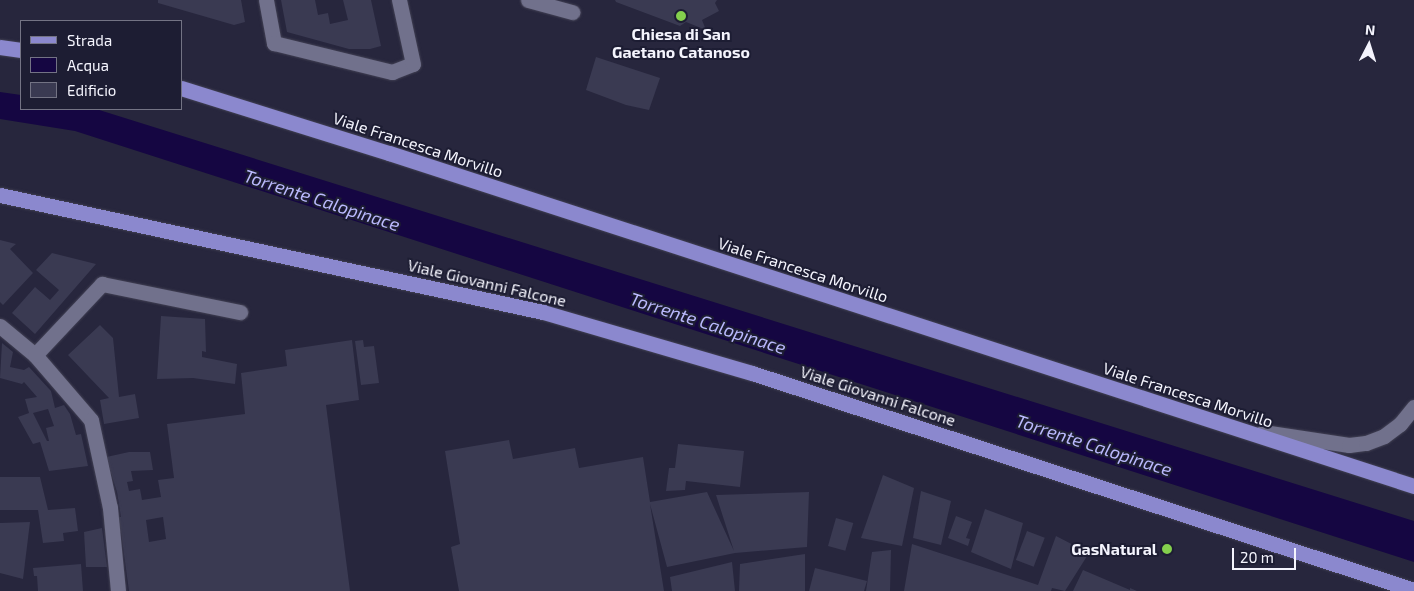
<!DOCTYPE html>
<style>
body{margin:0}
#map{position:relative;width:1414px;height:591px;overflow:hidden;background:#27263d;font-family:"Exo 2",sans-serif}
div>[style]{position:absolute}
.water>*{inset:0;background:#150642}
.building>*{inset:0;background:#3a3a52;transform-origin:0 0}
.roads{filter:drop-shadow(0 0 1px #424154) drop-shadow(0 0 1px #424154)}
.minor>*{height:15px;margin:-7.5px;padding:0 7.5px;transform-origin:7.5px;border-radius:7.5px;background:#71718c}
.tertiary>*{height:15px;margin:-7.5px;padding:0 7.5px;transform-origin:7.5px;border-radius:7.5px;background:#71718c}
.primary>*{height:15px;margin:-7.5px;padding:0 7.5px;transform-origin:7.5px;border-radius:7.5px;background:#8b88ce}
.dots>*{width:14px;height:14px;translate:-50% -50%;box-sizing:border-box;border:2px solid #1d1d33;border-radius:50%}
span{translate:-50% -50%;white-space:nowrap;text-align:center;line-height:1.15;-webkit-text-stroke:4px #1d1d33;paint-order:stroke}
.poi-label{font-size:16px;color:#f4f4fd;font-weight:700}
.right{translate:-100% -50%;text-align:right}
.street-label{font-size:16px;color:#f4f4fd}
.water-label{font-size:18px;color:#bab9fd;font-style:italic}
.legend{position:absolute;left:20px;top:20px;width:162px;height:90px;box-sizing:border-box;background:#1d1d33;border:1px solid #737384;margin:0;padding:6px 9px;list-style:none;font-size:15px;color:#f4f4fd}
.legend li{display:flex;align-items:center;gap:10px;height:25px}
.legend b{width:25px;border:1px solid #737384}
.north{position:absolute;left:1344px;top:20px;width:50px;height:50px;-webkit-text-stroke:4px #1d1d33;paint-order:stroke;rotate:5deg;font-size:14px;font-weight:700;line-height:20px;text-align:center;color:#f4f4fd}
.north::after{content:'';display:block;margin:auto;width:18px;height:22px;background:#f4f4fd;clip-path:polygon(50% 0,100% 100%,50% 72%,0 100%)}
.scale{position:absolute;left:1232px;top:548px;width:64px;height:22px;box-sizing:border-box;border:2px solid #f4f4fd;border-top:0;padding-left:6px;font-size:15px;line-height:18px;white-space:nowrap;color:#f4f4fd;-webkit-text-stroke:4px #1d1d33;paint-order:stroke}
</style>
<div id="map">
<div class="water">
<i style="clip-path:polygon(0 92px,21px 95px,21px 109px,96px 109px,1414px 521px,1414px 562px,75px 131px,0 119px)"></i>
</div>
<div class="building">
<i style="clip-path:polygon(158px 0,241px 0,245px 22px,234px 25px,158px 3px)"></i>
<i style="clip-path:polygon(281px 0,315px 0,318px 15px,328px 13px,330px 24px,348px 20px,343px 0,371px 0,381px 46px,370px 49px,349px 49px,287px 32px)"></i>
<i style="clip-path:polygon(615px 0,717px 0,715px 3px,719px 11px,702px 20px,706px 30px,686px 22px,680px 26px,616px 2px)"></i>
<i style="clip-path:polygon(596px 57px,660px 78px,649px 110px,626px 105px,586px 90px)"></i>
<i style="clip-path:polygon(0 240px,16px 244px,10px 249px,33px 273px,3px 305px,0 302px)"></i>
<i style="clip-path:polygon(52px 253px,96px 264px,35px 334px,12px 313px,35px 287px,50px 300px,59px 290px,36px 270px)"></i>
<i style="clip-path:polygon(161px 316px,205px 319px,206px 352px,202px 351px,202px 357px,237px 364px,235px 384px,193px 378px,157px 379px)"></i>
<i style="clip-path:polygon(100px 325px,113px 338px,119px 397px,135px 394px,139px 418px,104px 424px,100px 400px,109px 398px,68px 355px)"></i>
<i style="clip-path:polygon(evenodd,352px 340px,359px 400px,326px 405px,350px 591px,129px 591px,121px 532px,117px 533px,115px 517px,121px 517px,117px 492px,111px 473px,106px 474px,102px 458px,129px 452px,150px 452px,153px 470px,131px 471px,133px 481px,127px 482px,129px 491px,140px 489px,142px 500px,161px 497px,158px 480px,174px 478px,167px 424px,245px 414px,241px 373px,287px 366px,285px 350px,352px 340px,163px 517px,166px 539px,149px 542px,146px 520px,163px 517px)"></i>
<i style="clip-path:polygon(363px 340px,364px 347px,374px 346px,379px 383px,361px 385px,355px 341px)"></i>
<i style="clip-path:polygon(evenodd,2px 343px,13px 352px,10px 367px,24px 370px,29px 367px,51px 391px,55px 408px,64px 405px,70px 414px,76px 435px,81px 434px,88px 466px,49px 471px,40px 442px,33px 444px,18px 417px,29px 413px,25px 399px,37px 397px,24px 382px,22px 384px,0 378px,2px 343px,48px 409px,54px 426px,46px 428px,49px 441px,47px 441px,33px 413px,48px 409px)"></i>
<i style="clip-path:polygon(509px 440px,513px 459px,575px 448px,579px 468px,643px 457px,650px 502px,707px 492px,734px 551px,716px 495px,809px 492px,807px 547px,735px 553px,667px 567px,650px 504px,664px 591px,459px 591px,451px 547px,460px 544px,445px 451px)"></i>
<i style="clip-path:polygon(678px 444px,744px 451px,740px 487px,686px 481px,685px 490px,666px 491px,669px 468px,675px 468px)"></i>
<i style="clip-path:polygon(883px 475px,914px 488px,902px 546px,861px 538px)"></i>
<i style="clip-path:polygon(0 477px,40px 477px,48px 510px,75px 508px,78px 531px,63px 533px,64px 541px,43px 543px,38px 510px,0 510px)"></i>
<i style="clip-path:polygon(921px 491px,951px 501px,941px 545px,913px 538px)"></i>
<i style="clip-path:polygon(985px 509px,1023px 523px,1011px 569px,971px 552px)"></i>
<i style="clip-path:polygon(956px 516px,972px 522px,966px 538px,970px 539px,968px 546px,948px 538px)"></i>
<i style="left:836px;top:518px;width:18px;height:29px;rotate:16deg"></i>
<i style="clip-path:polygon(30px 522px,23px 579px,0 573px,0 523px)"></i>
<i style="clip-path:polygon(102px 528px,107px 567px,86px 567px,84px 532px)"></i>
<i style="left:1027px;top:531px;width:19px;height:31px;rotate:21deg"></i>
<i style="clip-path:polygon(1056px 536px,1089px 553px,1065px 591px,1052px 588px,1051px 591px,904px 591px,912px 544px,1038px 585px)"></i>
<i style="clip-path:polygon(891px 550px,890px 591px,866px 591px,872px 552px)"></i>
<i style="clip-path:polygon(805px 554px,805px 591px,739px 591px,740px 564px)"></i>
<i style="clip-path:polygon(732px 562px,735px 591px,672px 591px,670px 577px)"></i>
<i style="clip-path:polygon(81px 564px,83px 591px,38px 591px,37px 576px,34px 576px,33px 568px)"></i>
<i style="clip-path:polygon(815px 568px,867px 581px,864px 591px,809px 591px)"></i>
<i style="clip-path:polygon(1083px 570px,1130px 590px,1130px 588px,1137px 591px,1073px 591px)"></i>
</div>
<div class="roads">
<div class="minor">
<i style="left:266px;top:0;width:44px;rotate:79.5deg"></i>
<i style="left:274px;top:43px;width:122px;rotate:13.8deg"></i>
<i style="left:392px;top:72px;width:22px;rotate:-21deg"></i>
<i style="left:413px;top:64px;width:66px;rotate:-102.3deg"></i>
<i style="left:528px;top:0;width:46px;rotate:15.3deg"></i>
<i style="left:0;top:326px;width:45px;rotate:39.6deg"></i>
<i style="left:35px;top:355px;width:86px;rotate:49.3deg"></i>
<i style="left:91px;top:420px;width:90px;rotate:77.8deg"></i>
<i style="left:110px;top:508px;width:83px;rotate:84.5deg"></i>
<i style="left:35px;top:355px;width:98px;rotate:-46.7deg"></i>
<i style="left:102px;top:284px;width:141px;rotate:11.5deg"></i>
</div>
<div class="tertiary">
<i style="left:1263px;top:432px;width:87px;rotate:8.6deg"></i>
<i style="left:1349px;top:445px;width:17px;rotate:-7deg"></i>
<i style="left:1366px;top:443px;width:19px;rotate:-21deg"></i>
<i style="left:1384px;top:436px;width:20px;rotate:-37deg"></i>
<i style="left:1400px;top:424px;width:22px;rotate:-51deg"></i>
</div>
<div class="primary">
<i style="left:0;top:47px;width:21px;rotate:8deg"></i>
<i style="left:181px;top:88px;width:218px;rotate:17.4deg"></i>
<i style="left:389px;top:153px;width:1078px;rotate:18deg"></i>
<i style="left:0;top:195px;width:555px;rotate:12.16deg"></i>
<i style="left:543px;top:312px;width:218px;rotate:16.3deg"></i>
<i style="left:752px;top:373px;width:697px;rotate:18.15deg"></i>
</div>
</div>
<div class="dots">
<i style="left:681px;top:16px;background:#84cf4d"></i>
<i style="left:1167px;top:549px;background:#84cf4d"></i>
</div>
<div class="poi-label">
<span style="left:681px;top:43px">Chiesa di San<br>Gaetano Catanoso</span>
<span class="right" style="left:1157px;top:549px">GasNatural</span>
</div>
<div class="street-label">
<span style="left:418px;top:145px;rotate:18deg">Viale Francesca Morvillo</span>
<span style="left:803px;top:270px;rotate:18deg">Viale Francesca Morvillo</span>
<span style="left:487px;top:283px;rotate:13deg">Viale Giovanni Falcone</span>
<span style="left:1188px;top:395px;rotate:18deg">Viale Francesca Morvillo</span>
<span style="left:878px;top:396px;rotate:18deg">Viale Giovanni Falcone</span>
</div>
<div class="water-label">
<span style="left:322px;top:200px;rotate:18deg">Torrente Calopinace</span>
<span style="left:708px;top:323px;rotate:18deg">Torrente Calopinace</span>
<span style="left:1094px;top:445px;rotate:18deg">Torrente Calopinace</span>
</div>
<ul class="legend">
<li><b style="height:6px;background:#8b88ce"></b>Strada</li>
<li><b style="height:14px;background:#150642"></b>Acqua</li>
<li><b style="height:14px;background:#3a3a52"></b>Edificio</li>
</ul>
<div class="north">N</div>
<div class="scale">20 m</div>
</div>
